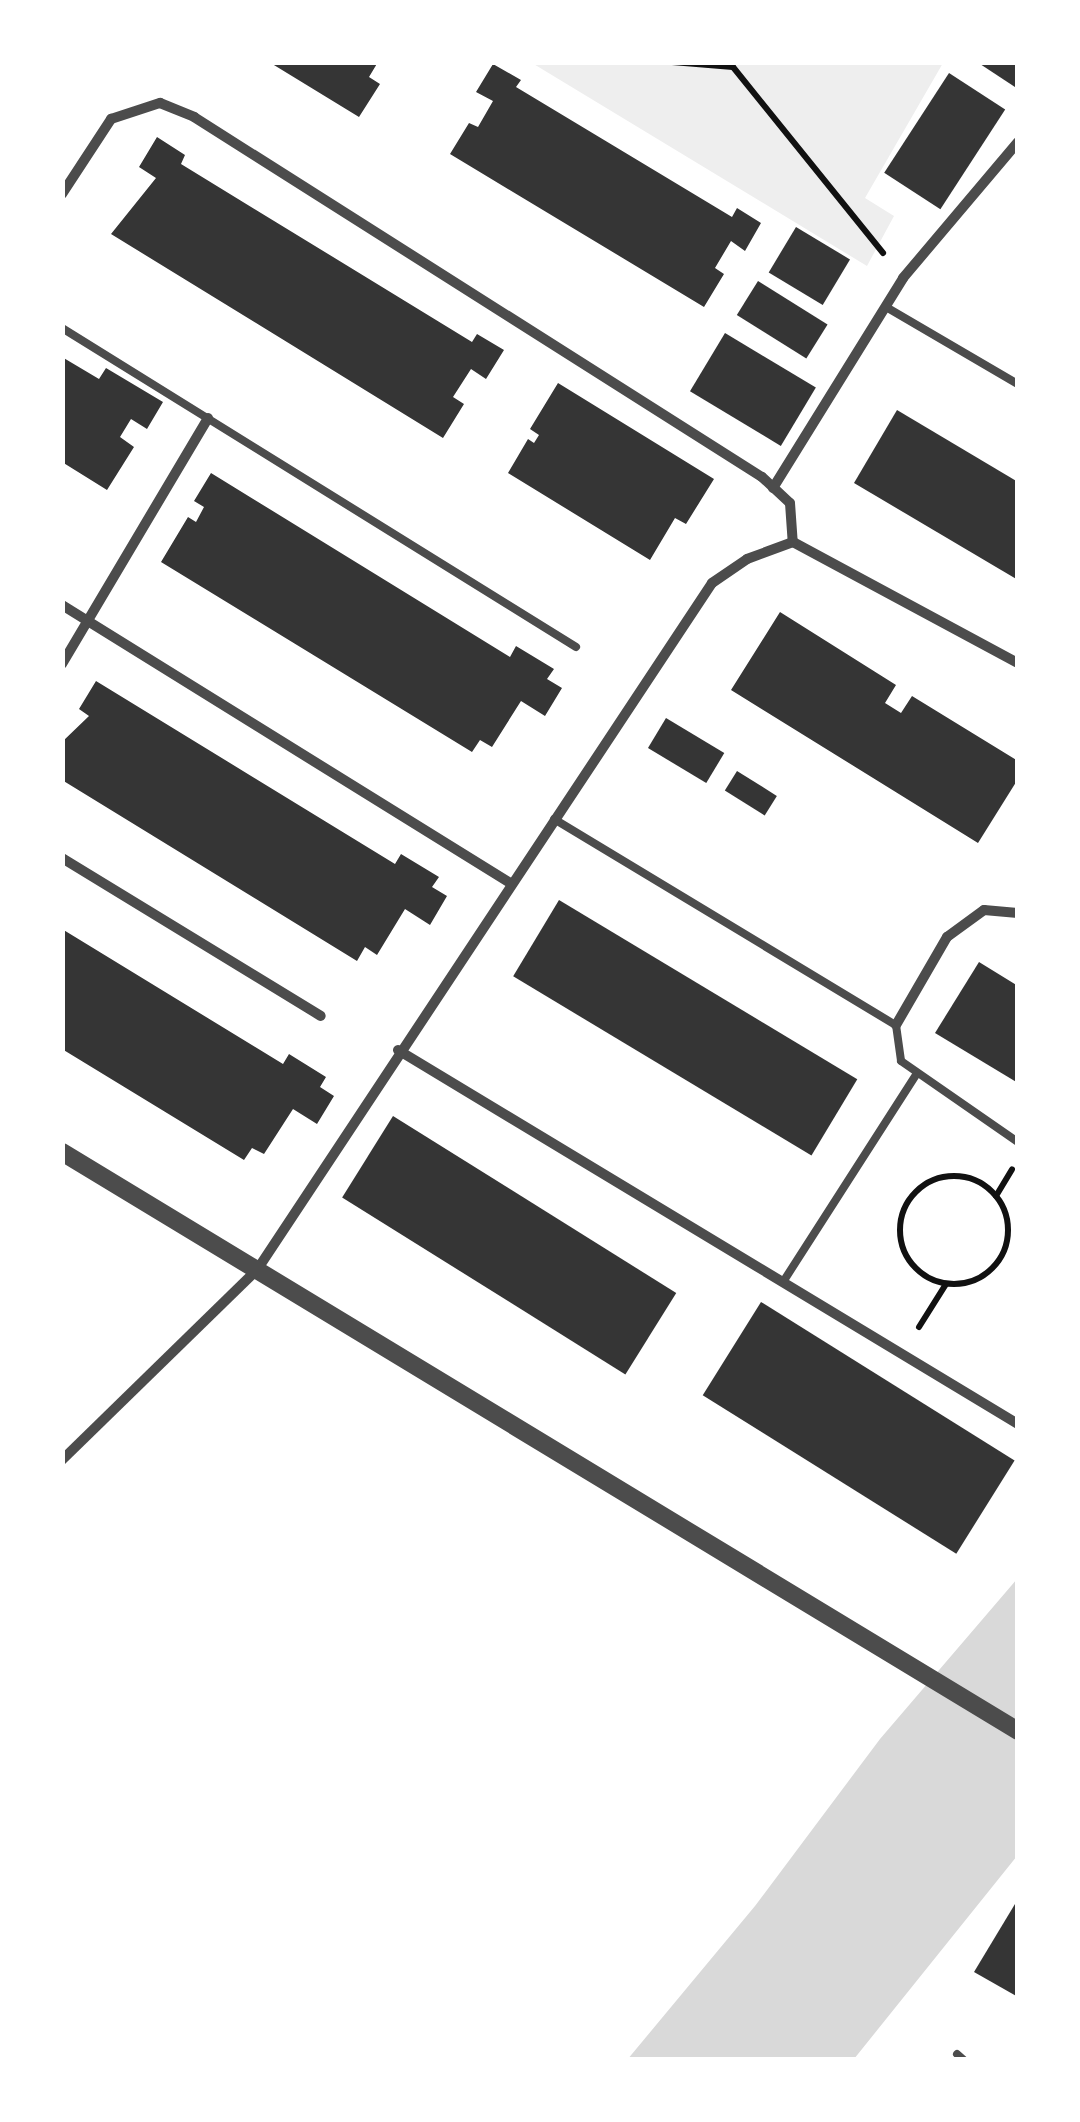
<!DOCTYPE html>
<style>
body{margin:0}
#map{position:relative;width:1080px;height:2122px;overflow:hidden;background:#fff;font-family:"Sofia Sans Condensed",sans-serif}
div>[style]{position:absolute}
.green>*{inset:0;background:#eee}
.water>*{inset:0;background:#d9d9d9}
.building>*{inset:0;background:#353535;transform-origin:0 0}
.path>*{height:6px;margin:-3px;padding:0 3px;transform-origin:3px;border-radius:3px;background:#111}
.path>.ring{margin:-3px;padding:0;box-sizing:content-box;background:none;border:6px solid #111;border-radius:50%}
.service>*{height:8px;margin:-4px;padding:0 4px;transform-origin:4px;border-radius:4px;background:#4c4c4c}
.minor>*{height:10px;margin:-5px;padding:0 5px;transform-origin:5px;border-radius:5px;background:#4c4c4c}
.tertiary>*{height:18px;margin:-9px;padding:0 9px;transform-origin:9px;border-radius:9px;background:#4c4c4c}
span{translate:-50% -50%;white-space:nowrap;text-align:center;line-height:1.15;-webkit-text-stroke:8px #fff;paint-order:stroke}
.frame{position:absolute;inset:0;border:65px solid #fff;pointer-events:none}
</style>
<div id="map">
<div class="green">
<i style="clip-path:polygon(532px 63px,943px 63px,865px 198px,894px 216px,867px 266px)"></i>
</div>
<div class="water">
<i style="clip-path:polygon(1017px 1579px,1017px 1856px,854px 2059px,627px 2060px,755px 1906px,880px 1739px)"></i>
</div>
<div class="building">
<i style="clip-path:polygon(269px 62px,378px 62px,369px 77px,380px 84px,359px 117px)"></i>
<i style="clip-path:polygon(977px 62px,1018px 62px,1018px 89px)"></i>
<i style="clip-path:polygon(493px 64px,521px 80px,516px 87px,732px 217px,737px 208px,761px 223px,745px 251px,731px 241px,715px 268px,724px 274px,704px 307px,450px 154px,469px 123px,478px 127px,493px 101px,476px 92px)"></i>
<i style="left:949px;top:73px;width:67px;height:119px;rotate:33deg"></i>
<i style="clip-path:polygon(157px 137px,185px 155px,181px 164px,472px 342px,477px 334px,504px 350px,486px 379px,471px 369px,453px 397px,464px 404px,443px 438px,111px 234px,156px 178px,139px 167px)"></i>
<i style="left:796px;top:227px;width:63px;height:53px;rotate:31deg"></i>
<i style="left:758px;top:281px;width:82px;height:40px;rotate:32deg"></i>
<i style="left:725px;top:333px;width:106px;height:68px;rotate:31deg"></i>
<i style="clip-path:polygon(62px 357px,99px 379px,106px 368px,163px 402px,147px 429px,131px 419px,120px 437px,134px 447px,107px 490px,62px 462px)"></i>
<i style="clip-path:polygon(558px 383px,714px 479px,686px 524px,675px 518px,650px 560px,508px 473px,528px 439px,534px 443px,539px 435px,530px 429px)"></i>
<i style="clip-path:polygon(897px 410px,1018px 482px,1018px 580px,854px 483px)"></i>
<i style="clip-path:polygon(211px 473px,510px 657px,516px 646px,554px 669px,547px 679px,562px 688px,545px 716px,521px 701px,492px 747px,480px 740px,472px 752px,161px 562px,188px 517px,196px 522px,204px 507px,194px 501px)"></i>
<i style="clip-path:polygon(780px 612px,896px 685px,885px 703px,901px 713px,912px 696px,1018px 761px,1018px 779px,978px 843px,731px 690px)"></i>
<i style="clip-path:polygon(96px 681px,395px 864px,401px 854px,439px 877px,432px 887px,447px 896px,430px 925px,405px 909px,377px 955px,365px 947px,357px 961px,62px 780px,62px 742px,89px 716px,79px 709px)"></i>
<i style="left:666px;top:718px;width:68px;height:35px;rotate:31deg"></i>
<i style="left:737px;top:771px;width:47px;height:23px;rotate:32deg"></i>
<i style="left:559px;top:900px;width:348px;height:89px;rotate:31deg"></i>
<i style="clip-path:polygon(62px 929px,283px 1064px,289px 1054px,326px 1077px,320px 1087px,334px 1096px,317px 1124px,293px 1109px,264px 1154px,252px 1148px,244px 1160px,62px 1049px)"></i>
<i style="clip-path:polygon(979px 962px,1018px 986px,1018px 1083px,935px 1033px)"></i>
<i style="left:393px;top:1116px;width:334px;height:96px;rotate:32deg"></i>
<i style="left:761px;top:1302px;width:299px;height:110px;rotate:32deg"></i>
<i style="clip-path:polygon(1018px 1899px,1018px 1997px,974px 1972px)"></i>
</div>
<div class="path">
<i style="left:672px;top:62px;width:61px;rotate:4.7deg"></i>
<i style="left:733px;top:67px;width:239px;rotate:51.1deg"></i>
<i class="ring" style="left:900px;top:1176px;width:102px;height:102px"></i>
<i style="left:996px;top:1196px;width:31px;rotate:-59deg"></i>
<i style="left:919px;top:1327px;width:51px;rotate:-57.9deg"></i>
</div>
<div class="service">
<i style="left:886px;top:307px;width:153px;rotate:30.3deg"></i>
<i style="left:62px;top:328px;width:605px;rotate:31.82deg"></i>
<i style="left:554px;top:819px;width:399px;rotate:31.1deg"></i>
<i style="left:896px;top:1025px;width:36px;rotate:82deg"></i>
<i style="left:901px;top:1061px;width:142px;rotate:34.7deg"></i>
<i style="left:783px;top:1282px;width:246px;rotate:-57.3deg"></i>
<i style="left:957px;top:2054px;width:9px;rotate:41deg"></i>
</div>
<div class="minor">
<i style="left:62px;top:194px;width:90px;rotate:-56.8deg"></i>
<i style="left:111px;top:119px;width:52px;rotate:-18.1deg"></i>
<i style="left:160px;top:103px;width:37px;rotate:22deg"></i>
<i style="left:194px;top:117px;width:672px;rotate:32.37deg"></i>
<i style="left:762px;top:477px;width:38px;rotate:43deg"></i>
<i style="left:790px;top:503px;width:39px;rotate:86deg"></i>
<i style="left:773px;top:488px;width:247px;rotate:-58.2deg"></i>
<i style="left:903px;top:278px;width:178px;rotate:-49.8deg"></i>
<i style="left:793px;top:542px;width:255px;rotate:28.3deg"></i>
<i style="left:62px;top:605px;width:527px;rotate:31.82deg"></i>
<i style="left:62px;top:664px;width:286px;rotate:-59.3deg"></i>
<i style="left:62px;top:858px;width:303px;rotate:31.4deg"></i>
<i style="left:896px;top:1025px;width:102px;rotate:-59.9deg"></i>
<i style="left:947px;top:937px;width:46px;rotate:-36.1deg"></i>
<i style="left:984px;top:910px;width:34px;rotate:5deg"></i>
<i style="left:398px;top:1050px;width:724px;rotate:31.1deg"></i>
<i style="left:62px;top:1460px;width:272px;rotate:-44.3deg"></i>
<i style="left:257px;top:1270px;width:824px;rotate:-56.48deg"></i>
<i style="left:712px;top:583px;width:42px;rotate:-34.4deg"></i>
<i style="left:747px;top:559px;width:49px;rotate:-20.3deg"></i>
</div>
<div class="tertiary">
<i style="left:62px;top:1152px;width:1118px;rotate:31.2deg"></i>
</div>
<div class="frame"></div>
</div>
